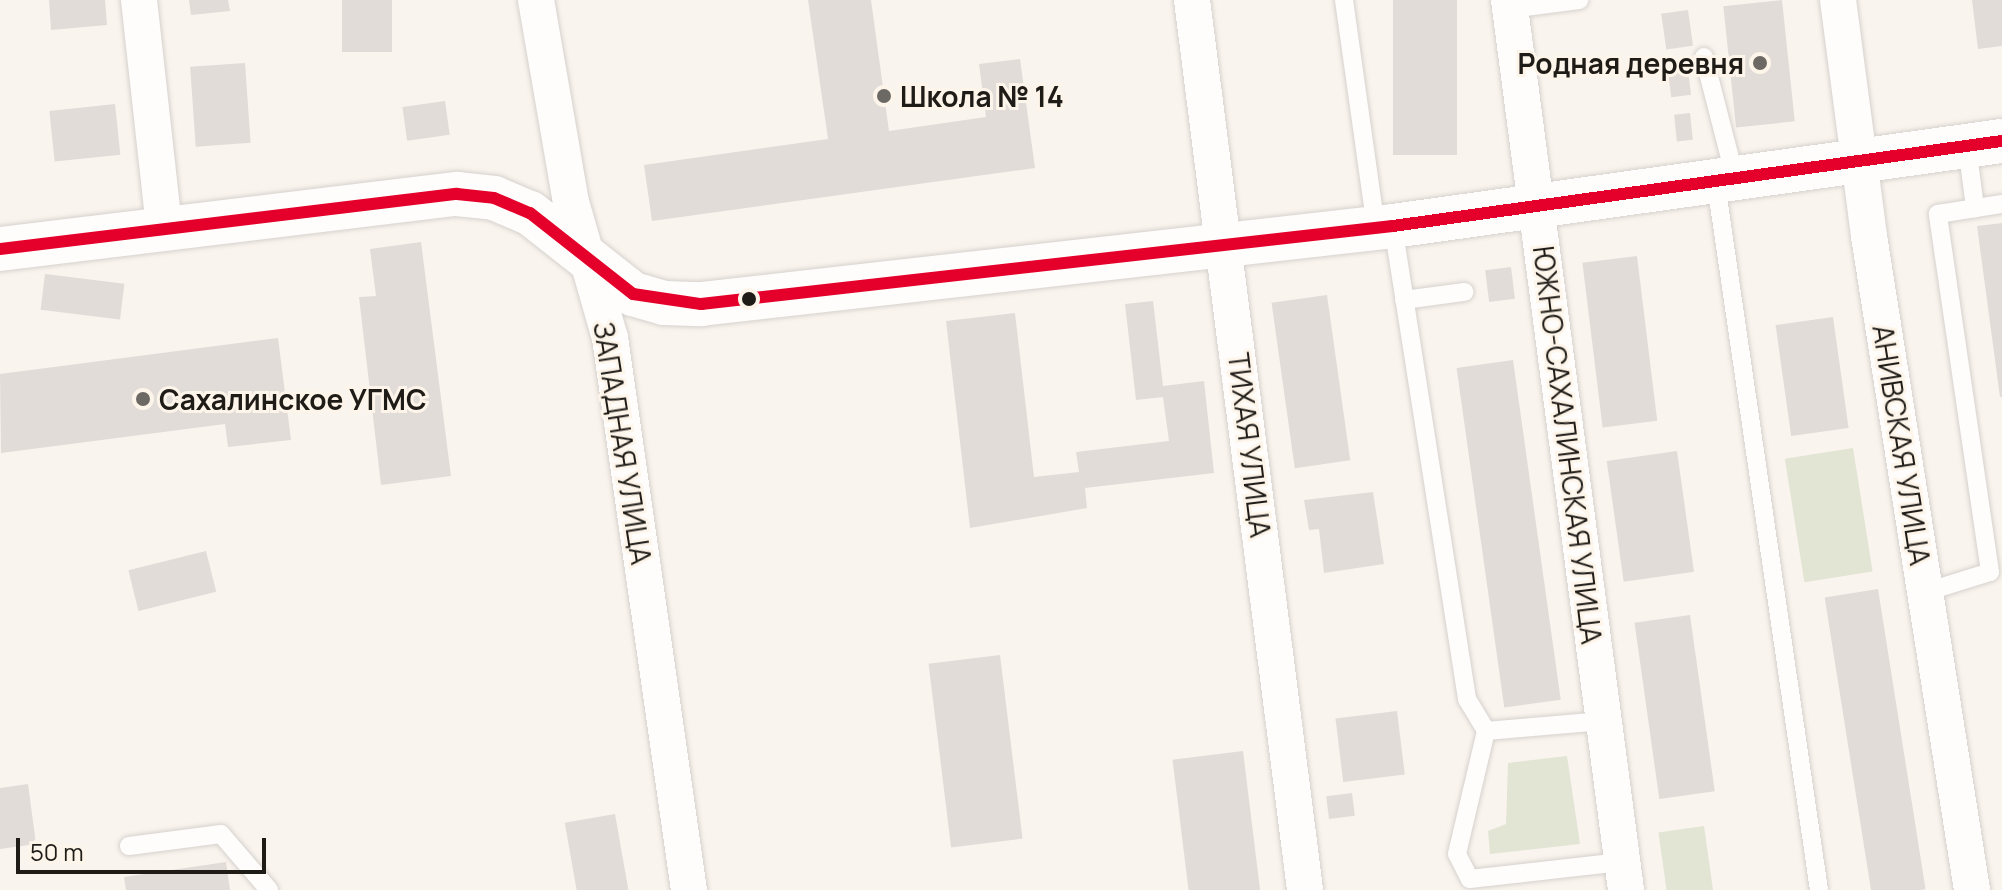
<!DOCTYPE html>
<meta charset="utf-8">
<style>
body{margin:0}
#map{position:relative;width:2002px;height:890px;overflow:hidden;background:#faf4ee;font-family:Manrope,sans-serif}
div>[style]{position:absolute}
.green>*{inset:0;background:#e2e4d4;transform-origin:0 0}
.building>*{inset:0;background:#e1dcd8;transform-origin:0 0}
.roads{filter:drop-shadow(0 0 2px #d6d1cd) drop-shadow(0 0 2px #d6d1cd)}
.service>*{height:18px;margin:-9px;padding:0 9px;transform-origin:9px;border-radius:9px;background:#fefdfc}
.minor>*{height:36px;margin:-18px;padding:0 18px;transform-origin:18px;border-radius:18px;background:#fefdfc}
.tertiary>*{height:44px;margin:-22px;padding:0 22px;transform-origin:22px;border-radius:22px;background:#fefdfc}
.bus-1>*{height:12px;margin:-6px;padding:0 6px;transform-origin:6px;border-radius:6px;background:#e4002b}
.dots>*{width:22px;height:22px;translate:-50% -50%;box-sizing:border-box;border:4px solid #fef5ea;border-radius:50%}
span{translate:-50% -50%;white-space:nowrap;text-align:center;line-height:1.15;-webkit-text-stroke:6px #fef5ea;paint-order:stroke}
.poi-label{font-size:28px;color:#1f1c18;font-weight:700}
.right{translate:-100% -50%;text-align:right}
.left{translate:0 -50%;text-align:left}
.street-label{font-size:28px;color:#1f1c18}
.scale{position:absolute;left:16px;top:838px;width:250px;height:36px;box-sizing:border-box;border:4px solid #1f1c18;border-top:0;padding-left:10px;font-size:24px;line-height:28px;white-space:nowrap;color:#1f1c18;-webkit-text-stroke:6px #fef5ea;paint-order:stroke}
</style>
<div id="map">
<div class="green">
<i style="left:1853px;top:448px;width:125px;height:69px;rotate:81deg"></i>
<i style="clip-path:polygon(1567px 756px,1580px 844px,1490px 854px,1488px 831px,1506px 824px,1508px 763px)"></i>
<i style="left:1704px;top:826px;width:65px;height:46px;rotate:82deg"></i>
</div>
<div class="building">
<i style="clip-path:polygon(49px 0,105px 0,107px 25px,51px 30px)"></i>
<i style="clip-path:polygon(189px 0,228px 0,230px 11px,191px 15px)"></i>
<i style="left:342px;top:0;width:50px;height:52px"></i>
<i style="clip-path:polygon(808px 0,871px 0,889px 131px,986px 117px,979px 64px,1020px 59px,1035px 168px,652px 221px,644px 165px,828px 139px)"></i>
<i style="left:1393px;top:0;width:64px;height:155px"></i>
<i style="left:1782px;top:0;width:122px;height:59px;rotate:84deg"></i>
<i style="clip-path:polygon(1972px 0,2002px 0,2002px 46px,1978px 49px)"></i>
<i style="left:1688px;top:10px;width:36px;height:27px;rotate:82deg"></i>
<i style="left:245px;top:63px;width:80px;height:55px;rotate:86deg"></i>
<i style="left:1688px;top:70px;width:25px;height:20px;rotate:83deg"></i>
<i style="left:445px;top:101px;width:34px;height:43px;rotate:82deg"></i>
<i style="left:115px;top:104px;width:51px;height:66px;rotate:84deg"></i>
<i style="left:1690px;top:113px;width:27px;height:16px;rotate:84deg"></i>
<i style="clip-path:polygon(2002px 223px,2002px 397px,2000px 397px,1977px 226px)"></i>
<i style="clip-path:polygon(421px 242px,451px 476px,381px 485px,359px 297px,376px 296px,370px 249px)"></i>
<i style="left:1637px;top:256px;width:166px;height:55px;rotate:83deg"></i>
<i style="left:1511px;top:267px;width:32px;height:26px;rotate:83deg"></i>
<i style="left:45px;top:274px;width:80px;height:36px;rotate:7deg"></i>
<i style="left:1327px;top:295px;width:167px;height:56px;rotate:82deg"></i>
<i style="clip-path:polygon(1153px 301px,1163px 386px,1204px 381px,1214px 473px,1085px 488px,1087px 508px,970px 528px,946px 321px,1015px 313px,1034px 477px,1079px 472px,1076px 452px,1169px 441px,1163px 397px,1136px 400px,1125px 304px)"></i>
<i style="left:1833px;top:317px;width:112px;height:58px;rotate:82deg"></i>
<i style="clip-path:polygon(278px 338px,291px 440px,228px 447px,225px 424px,1px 453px,0 374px)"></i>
<i style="left:1513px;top:360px;width:343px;height:57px;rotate:82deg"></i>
<i style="left:1677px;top:451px;width:122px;height:71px;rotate:82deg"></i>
<i style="clip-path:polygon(1373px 492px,1384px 564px,1324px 573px,1319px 529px,1309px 530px,1304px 500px)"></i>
<i style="left:206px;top:551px;width:42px;height:80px;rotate:76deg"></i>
<i style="left:1878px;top:589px;width:304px;height:54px;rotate:81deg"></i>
<i style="left:1690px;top:615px;width:178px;height:56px;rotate:82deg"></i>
<i style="left:1000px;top:655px;width:185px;height:72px;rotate:83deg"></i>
<i style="left:1397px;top:711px;width:64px;height:62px;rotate:83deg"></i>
<i style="left:1243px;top:751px;width:140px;height:71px;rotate:83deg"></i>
<i style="clip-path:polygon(28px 784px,36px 844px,0 849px,0 788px)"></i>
<i style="left:1352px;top:793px;width:23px;height:26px;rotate:83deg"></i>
<i style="left:615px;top:814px;width:77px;height:51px;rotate:80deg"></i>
<i style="clip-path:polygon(226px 862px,230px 890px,126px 890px,124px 877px)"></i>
</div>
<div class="roads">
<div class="service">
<i style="left:1344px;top:0;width:229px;rotate:82deg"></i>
<i style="left:1511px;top:9px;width:69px;rotate:-7.5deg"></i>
<i style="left:1704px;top:57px;width:125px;rotate:75.6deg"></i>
<i style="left:1967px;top:146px;width:63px;rotate:82.6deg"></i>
<i style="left:1716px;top:184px;width:713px;rotate:81.7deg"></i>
<i style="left:1393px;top:226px;width:479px;rotate:81.1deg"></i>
<i style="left:1467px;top:699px;width:37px;rotate:59deg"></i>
<i style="left:1486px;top:731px;width:117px;rotate:-4.9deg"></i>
<i style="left:1404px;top:300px;width:61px;rotate:-7.6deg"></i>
<i style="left:1926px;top:592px;width:67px;rotate:-17.4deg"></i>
<i style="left:1990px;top:572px;width:362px;rotate:-98.3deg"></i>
<i style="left:1938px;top:214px;width:65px;rotate:-8.9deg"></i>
<i style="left:1486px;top:731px;width:126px;rotate:103.3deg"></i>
<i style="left:1457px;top:854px;width:28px;rotate:63deg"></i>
<i style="left:1470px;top:879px;width:152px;rotate:-6.4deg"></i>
<i style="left:129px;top:846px;width:93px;rotate:-7.4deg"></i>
<i style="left:221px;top:834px;width:74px;rotate:49.4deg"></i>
</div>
<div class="minor">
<i style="left:139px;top:0;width:228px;rotate:83.7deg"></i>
<i style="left:536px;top:0;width:205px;rotate:80.2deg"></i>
<i style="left:571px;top:202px;width:141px;rotate:74deg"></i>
<i style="left:610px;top:338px;width:558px;rotate:81.86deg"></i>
<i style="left:1192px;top:0;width:897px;rotate:82.76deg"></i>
<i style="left:1509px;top:0;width:898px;rotate:82.51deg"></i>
<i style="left:1838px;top:0;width:238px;rotate:82.5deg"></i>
<i style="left:1869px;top:236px;width:662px;rotate:81.05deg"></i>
</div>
<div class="tertiary">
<i style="left:0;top:249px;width:460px;rotate:-6.9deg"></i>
<i style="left:457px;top:194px;width:37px;rotate:6deg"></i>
<i style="left:494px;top:198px;width:39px;rotate:23deg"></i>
<i style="left:530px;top:213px;width:131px;rotate:38.2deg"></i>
<i style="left:633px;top:294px;width:32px;rotate:16deg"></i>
<i style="left:664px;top:303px;width:37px;rotate:2deg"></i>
<i style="left:701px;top:304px;width:696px;rotate:-6.43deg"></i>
<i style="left:1393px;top:226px;width:615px;rotate:-7.95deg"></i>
</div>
</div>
<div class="bus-1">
<i style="left:0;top:249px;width:460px;rotate:-6.9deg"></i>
<i style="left:457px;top:194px;width:37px;rotate:6deg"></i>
<i style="left:494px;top:198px;width:39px;rotate:23deg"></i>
<i style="left:530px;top:213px;width:131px;rotate:38.2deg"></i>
<i style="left:633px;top:294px;width:69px;rotate:8.4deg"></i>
<i style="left:701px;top:304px;width:696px;rotate:-6.43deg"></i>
<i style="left:1393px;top:226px;width:615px;rotate:-7.95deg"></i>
</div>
<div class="dots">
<i style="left:1760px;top:63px;background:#6c6863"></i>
<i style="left:884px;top:96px;background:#6c6863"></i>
<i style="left:749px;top:299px;background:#1f1c18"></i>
<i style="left:143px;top:399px;background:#6c6863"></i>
</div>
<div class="poi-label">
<span class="right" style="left:1744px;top:63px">Родная деревня</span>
<span class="left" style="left:900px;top:96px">Школа № 14</span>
<span class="left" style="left:159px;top:399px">Сахалинское УГМС</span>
</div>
<div class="street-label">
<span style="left:623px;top:443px;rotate:81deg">ЗАПАДНАЯ УЛИЦА</span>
<span style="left:1250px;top:445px;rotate:83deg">ТИХАЯ УЛИЦА</span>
<span style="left:1568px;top:445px;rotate:83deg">ЮЖНО-САХАЛИНСКАЯ УЛИЦА</span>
<span style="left:1902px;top:445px;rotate:81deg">АНИВСКАЯ УЛИЦА</span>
</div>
<div class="scale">50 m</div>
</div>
